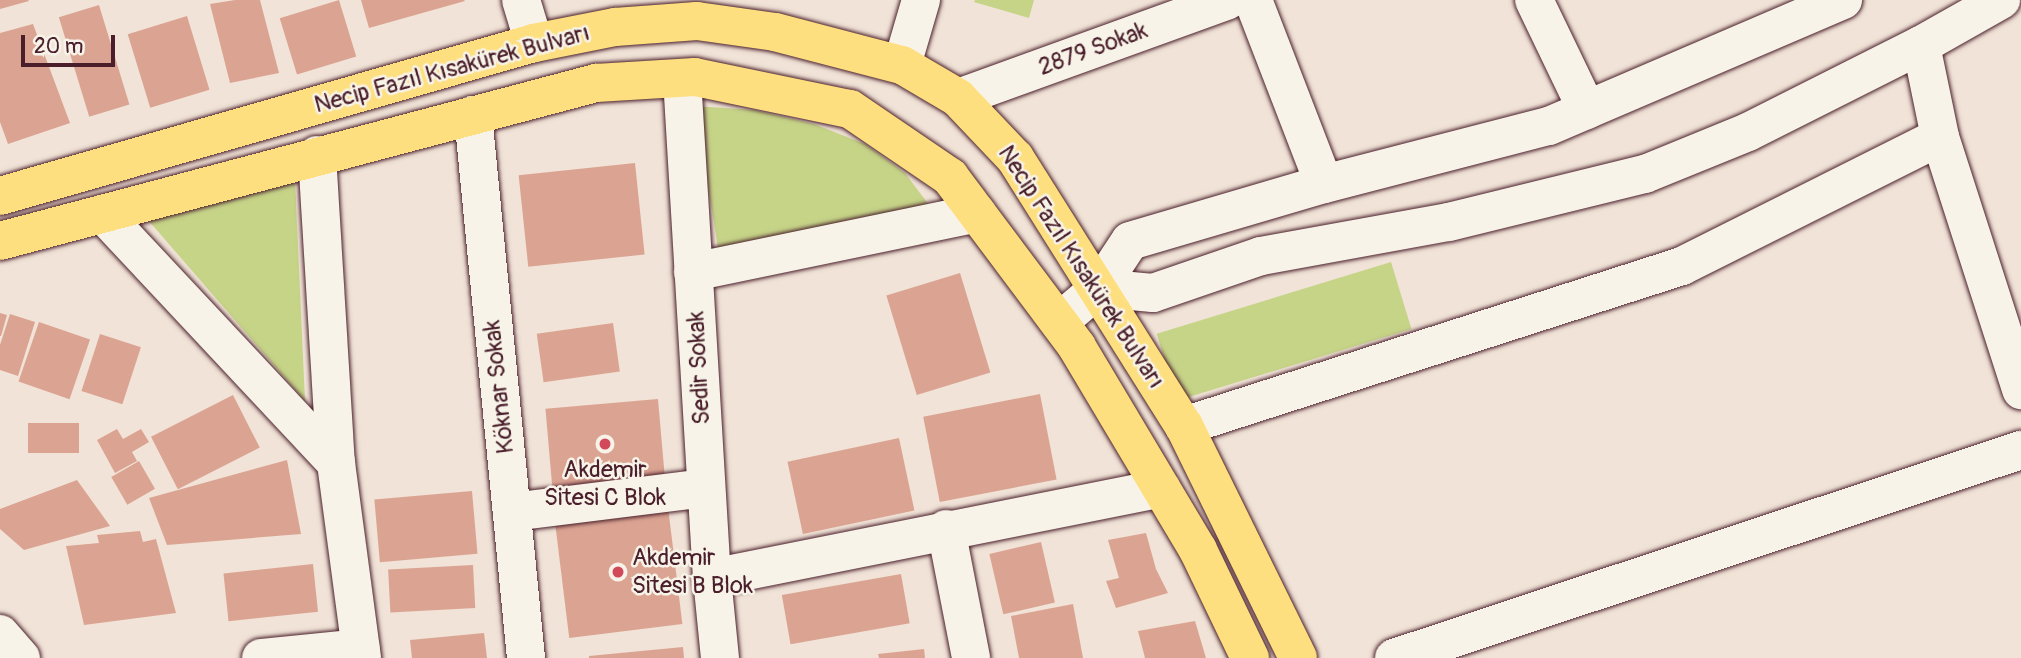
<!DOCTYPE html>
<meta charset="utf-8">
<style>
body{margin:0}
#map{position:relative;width:2021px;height:658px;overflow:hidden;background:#f1e3d7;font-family:Pangolin,sans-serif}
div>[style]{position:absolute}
.green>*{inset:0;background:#c6d488;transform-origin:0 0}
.building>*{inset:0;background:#dba492;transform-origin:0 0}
.roads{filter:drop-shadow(0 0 2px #4a1f2b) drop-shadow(0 0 2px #4a1f2b)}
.minor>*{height:38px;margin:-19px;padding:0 19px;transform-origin:19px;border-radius:19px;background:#f7f3e8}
.major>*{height:38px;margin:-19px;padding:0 19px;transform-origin:19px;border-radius:19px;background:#fedf80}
.dots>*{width:19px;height:19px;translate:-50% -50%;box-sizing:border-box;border:4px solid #f7f3e8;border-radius:50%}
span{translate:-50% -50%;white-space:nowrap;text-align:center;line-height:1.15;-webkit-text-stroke:5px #f7f3e8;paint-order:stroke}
.street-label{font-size:24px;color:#4a1f2b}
.poi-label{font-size:24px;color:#4a1f2b}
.left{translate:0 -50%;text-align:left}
.scale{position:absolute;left:21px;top:35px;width:94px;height:32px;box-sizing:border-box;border:4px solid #4a1f2b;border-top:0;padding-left:9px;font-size:21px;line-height:24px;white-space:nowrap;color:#4a1f2b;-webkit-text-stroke:5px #f7f3e8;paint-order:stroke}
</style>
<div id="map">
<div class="green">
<i style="clip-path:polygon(975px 0,1034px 0,1029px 18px,974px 2px)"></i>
<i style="clip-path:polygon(695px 106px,754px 110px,814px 124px,865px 144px,905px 173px,932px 209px,719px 254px)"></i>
<i style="clip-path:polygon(295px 180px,305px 401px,148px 220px)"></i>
<i style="left:1391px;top:262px;width:70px;height:245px;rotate:73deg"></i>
</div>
<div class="building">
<i style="clip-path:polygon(0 0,28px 0,29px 1px,0 9px)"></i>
<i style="clip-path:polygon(235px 0,260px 0,279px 73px,230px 83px,210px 4px)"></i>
<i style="left:339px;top:0;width:59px;height:62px;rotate:73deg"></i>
<i style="clip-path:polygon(361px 0,464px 0,465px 1px,369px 28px)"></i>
<i style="left:99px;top:5px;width:104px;height:42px;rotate:73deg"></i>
<i style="left:187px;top:16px;width:77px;height:62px;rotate:73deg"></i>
<i style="clip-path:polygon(33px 24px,70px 123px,8px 144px,0 122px,0 33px)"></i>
<i style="left:635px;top:163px;width:92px;height:117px;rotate:84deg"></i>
<i style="left:960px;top:273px;width:104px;height:77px;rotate:73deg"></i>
<i style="clip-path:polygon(0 313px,7px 315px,1px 336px,0 336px)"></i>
<i style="clip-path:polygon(10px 314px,35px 322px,18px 376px,0 370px,0 345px)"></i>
<i style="left:39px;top:322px;width:54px;height:63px;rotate:19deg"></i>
<i style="left:613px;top:323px;width:49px;height:77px;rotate:82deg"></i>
<i style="left:100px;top:334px;width:43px;height:60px;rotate:18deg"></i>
<i style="left:1040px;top:394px;width:87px;height:119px;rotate:79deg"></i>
<i style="left:233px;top:395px;width:59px;height:92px;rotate:63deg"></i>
<i style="left:658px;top:399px;width:81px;height:113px;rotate:85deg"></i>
<i style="left:79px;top:423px;width:30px;height:51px;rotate:90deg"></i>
<i style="clip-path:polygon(117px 429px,123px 439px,141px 429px,149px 442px,132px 452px,137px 461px,115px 473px,97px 440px)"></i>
<i style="left:899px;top:438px;width:74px;height:114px;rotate:78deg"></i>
<i style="clip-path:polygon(287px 460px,301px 534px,167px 545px,149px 498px)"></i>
<i style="left:139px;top:461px;width:32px;height:32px;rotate:60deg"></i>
<i style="clip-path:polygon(77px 480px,110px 526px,24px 550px,0 529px,0 509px)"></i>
<i style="left:472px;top:491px;width:63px;height:98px;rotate:85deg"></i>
<i style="left:668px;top:507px;width:118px;height:114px;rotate:83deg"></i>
<i style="clip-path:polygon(140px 531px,143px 542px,156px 539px,176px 613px,84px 625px,66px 546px,99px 543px,97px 535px)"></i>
<i style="clip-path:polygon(1146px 533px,1156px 569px,1168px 593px,1116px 608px,1106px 581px,1119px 578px,1108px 540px)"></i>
<i style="left:1041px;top:542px;width:62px;height:53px;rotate:77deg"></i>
<i style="left:313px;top:564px;width:48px;height:90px;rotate:84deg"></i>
<i style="left:473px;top:565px;width:43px;height:85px;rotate:87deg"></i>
<i style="left:901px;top:574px;width:50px;height:121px;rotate:80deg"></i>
<i style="clip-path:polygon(1073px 604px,1083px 658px,1019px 658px,1011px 616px)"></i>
<i style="clip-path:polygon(1195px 621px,1206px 658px,1145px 658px,1138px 631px)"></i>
<i style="clip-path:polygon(484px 633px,487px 658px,412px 658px,410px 640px)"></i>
<i style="clip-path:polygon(683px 647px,684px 658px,589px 658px,589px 656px)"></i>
<i style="clip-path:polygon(924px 649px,925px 658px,879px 658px,878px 654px)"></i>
</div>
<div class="roads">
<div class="minor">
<i style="left:521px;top:0;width:45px;rotate:73.2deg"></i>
<i style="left:1253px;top:0;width:197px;rotate:68.9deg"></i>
<i style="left:1534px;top:0;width:122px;rotate:64.3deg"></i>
<i style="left:1921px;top:45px;width:94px;rotate:78.3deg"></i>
<i style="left:1940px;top:137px;width:266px;rotate:72.2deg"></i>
<i style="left:902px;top:65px;width:68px;rotate:-73.7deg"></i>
<i style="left:682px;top:78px;width:501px;rotate:86.57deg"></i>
<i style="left:712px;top:578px;width:80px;rotate:84.3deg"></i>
<i style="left:958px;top:98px;width:287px;rotate:-19.9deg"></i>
<i style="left:473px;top:115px;width:546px;rotate:84.43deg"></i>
<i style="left:317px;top:155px;width:309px;rotate:86.5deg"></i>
<i style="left:336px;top:463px;width:197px;rotate:82.4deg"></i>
<i style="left:103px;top:214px;width:341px;rotate:46.9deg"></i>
<i style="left:693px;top:272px;width:290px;rotate:-11.7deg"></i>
<i style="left:1099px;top:288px;width:54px;rotate:5.3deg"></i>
<i style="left:1153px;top:293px;width:114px;rotate:-18.9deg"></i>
<i style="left:1261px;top:256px;width:191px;rotate:-10.3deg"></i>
<i style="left:1449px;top:222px;width:202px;rotate:-13.8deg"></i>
<i style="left:1645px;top:174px;width:111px;rotate:-22.2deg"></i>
<i style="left:1748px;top:132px;width:194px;rotate:-26.7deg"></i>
<i style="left:1921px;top:45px;width:92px;rotate:-29.4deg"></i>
<i style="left:1059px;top:322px;width:52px;rotate:-40.4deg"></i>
<i style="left:1099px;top:288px;width:56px;rotate:-56.6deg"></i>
<i style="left:1130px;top:241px;width:202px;rotate:-16.4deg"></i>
<i style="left:1324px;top:184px;width:232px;rotate:-14.5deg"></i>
<i style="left:1549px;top:126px;width:320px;rotate:-23.2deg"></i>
<i style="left:1184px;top:426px;width:523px;rotate:-17.81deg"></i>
<i style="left:1682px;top:266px;width:288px;rotate:-26.6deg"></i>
<i style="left:512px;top:512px;width:195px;rotate:-7.1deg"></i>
<i style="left:946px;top:529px;width:131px;rotate:79deg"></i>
<i style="left:712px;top:578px;width:458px;rotate:-11.3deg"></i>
<i style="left:0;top:634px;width:32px;rotate:49deg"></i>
<i style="left:261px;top:658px;width:100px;rotate:-5.7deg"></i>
<i style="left:1394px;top:658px;width:661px;rotate:-18.35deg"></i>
</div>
<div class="major">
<i style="left:0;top:196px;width:555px;rotate:-15.99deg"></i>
<i style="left:534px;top:43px;width:83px;rotate:-11.2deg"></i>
<i style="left:615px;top:27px;width:82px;rotate:-4.2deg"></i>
<i style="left:697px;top:21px;width:79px;rotate:8deg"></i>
<i style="left:775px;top:32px;width:131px;rotate:14.6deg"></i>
<i style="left:902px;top:65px;width:65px;rotate:30.5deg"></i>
<i style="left:958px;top:98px;width:83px;rotate:46.5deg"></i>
<i style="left:1015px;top:158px;width:317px;rotate:57.8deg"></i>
<i style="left:1184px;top:426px;width:258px;rotate:63.8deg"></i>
<i style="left:0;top:241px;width:617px;rotate:-14.85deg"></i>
<i style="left:596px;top:83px;width:99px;rotate:-3.5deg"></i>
<i style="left:695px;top:77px;width:158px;rotate:11.7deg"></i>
<i style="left:850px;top:109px;width:121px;rotate:34.2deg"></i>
<i style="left:950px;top:177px;width:212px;rotate:53.2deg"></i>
<i style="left:1077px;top:347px;width:236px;rotate:59.2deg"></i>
<i style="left:1198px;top:550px;width:120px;rotate:64.3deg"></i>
</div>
</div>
<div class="dots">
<i style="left:605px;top:444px;background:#d1495b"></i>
<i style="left:618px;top:572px;background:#d1495b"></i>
</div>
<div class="street-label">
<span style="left:1093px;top:49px;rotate:-20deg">2879 Sokak</span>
<span style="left:452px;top:69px;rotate:-15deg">Necip Fazıl Kısakürek Bulvarı</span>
<span style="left:1081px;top:267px;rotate:57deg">Necip Fazıl Kısakürek Bulvarı</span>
<span style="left:699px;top:368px;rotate:-93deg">Sedir Sokak</span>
<span style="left:499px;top:387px;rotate:-96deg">Köknar Sokak</span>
</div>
<div class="poi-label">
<span style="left:605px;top:484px">Akdemir<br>Sitesi C Blok</span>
<span class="left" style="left:632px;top:572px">Akdemir<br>Sitesi B Blok</span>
</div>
<div class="scale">20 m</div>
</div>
